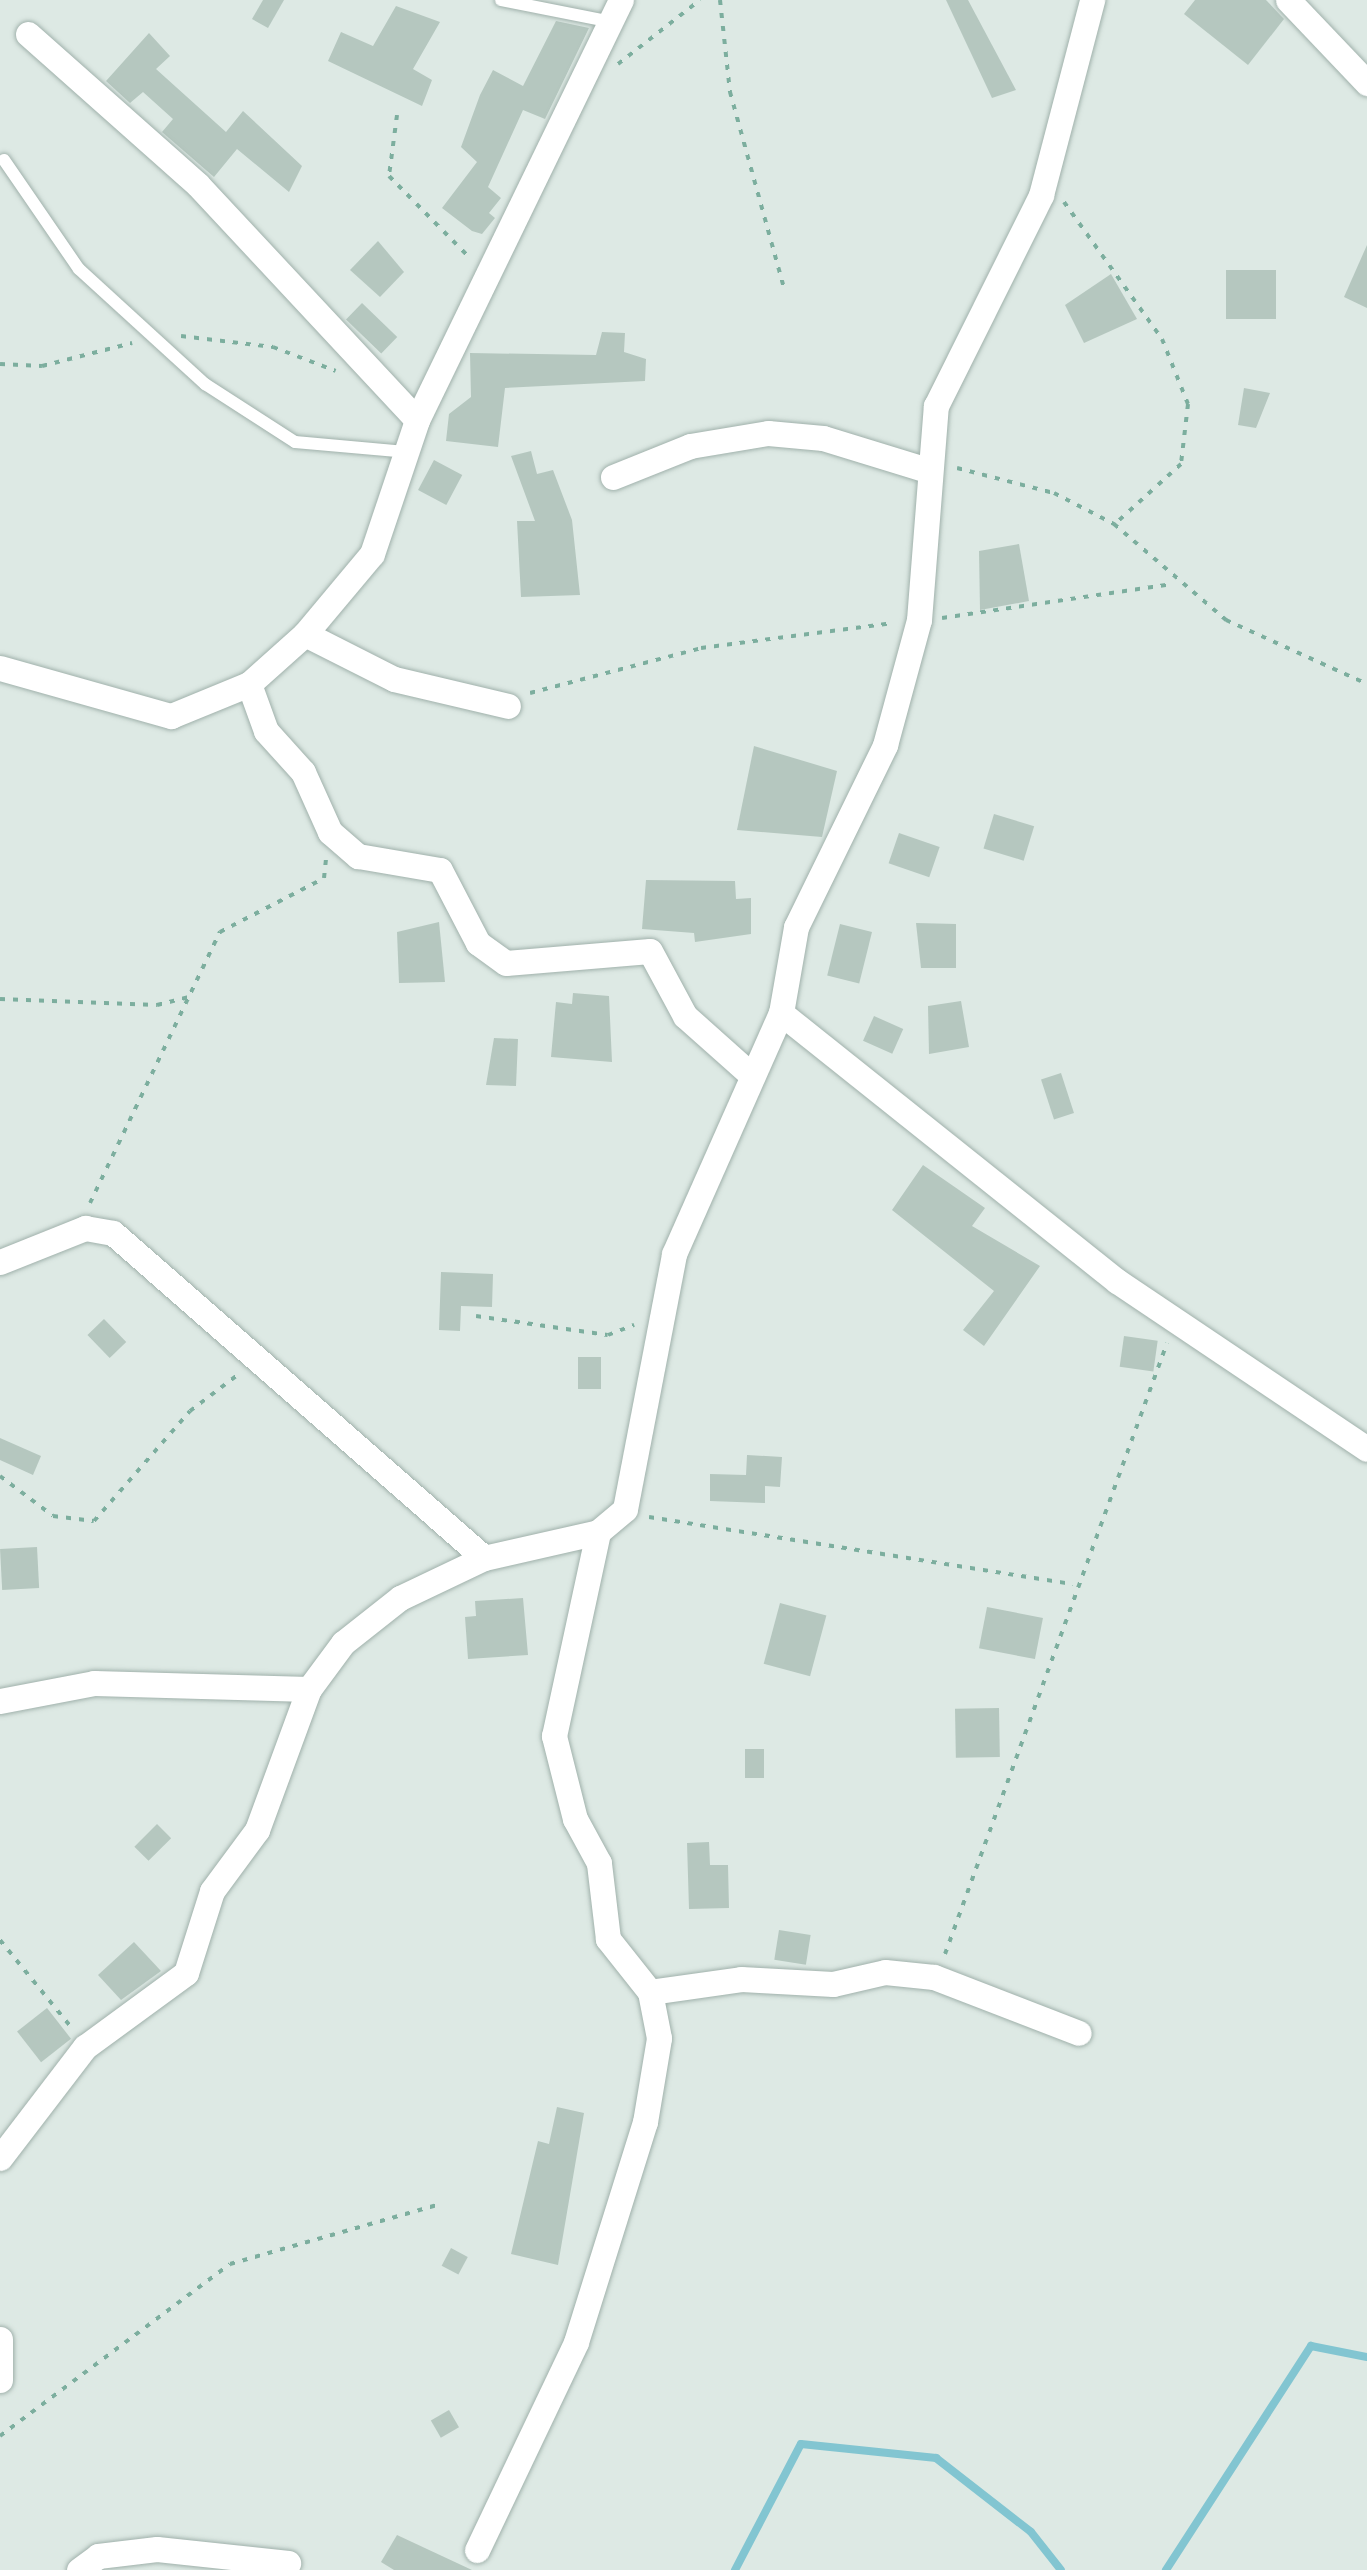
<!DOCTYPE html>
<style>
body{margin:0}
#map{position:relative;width:1367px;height:2570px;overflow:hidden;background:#dde9e4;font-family:Mulish,sans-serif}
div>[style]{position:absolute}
.stream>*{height:8px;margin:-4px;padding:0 4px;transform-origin:4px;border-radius:4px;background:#82c5d1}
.building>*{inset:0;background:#b5c7bf;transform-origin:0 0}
.path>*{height:4px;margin-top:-2px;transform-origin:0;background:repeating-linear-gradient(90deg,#7cae9e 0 5px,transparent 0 13px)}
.roads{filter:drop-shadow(0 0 2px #a0b1ab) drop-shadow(0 0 2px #a0b1ab)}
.lane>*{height:12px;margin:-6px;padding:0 6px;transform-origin:6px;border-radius:6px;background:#fff}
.street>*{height:25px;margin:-12.5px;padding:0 12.5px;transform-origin:12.5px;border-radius:12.5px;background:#fff}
span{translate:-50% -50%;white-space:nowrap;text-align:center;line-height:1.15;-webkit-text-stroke:10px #edf6f1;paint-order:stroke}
</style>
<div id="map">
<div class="stream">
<i style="left:735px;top:2570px;width:142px;rotate:-62.4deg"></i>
<i style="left:801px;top:2444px;width:136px;rotate:5.9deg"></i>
<i style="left:936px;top:2458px;width:120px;rotate:37.9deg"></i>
<i style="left:1031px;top:2532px;width:48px;rotate:51.7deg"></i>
<i style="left:1166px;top:2570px;width:267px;rotate:-57.1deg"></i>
<i style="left:1311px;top:2346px;width:57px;rotate:11.1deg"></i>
</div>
<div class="building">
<i style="clip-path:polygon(263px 0,284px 0,268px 28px,252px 19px)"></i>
<i style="clip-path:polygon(946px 0,968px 0,1016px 90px,992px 98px)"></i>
<i style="clip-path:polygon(1195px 0,1266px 0,1284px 19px,1248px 65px,1184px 14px)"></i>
<i style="clip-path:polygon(396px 6px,440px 22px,413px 69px,432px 80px,422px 106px,328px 61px,341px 32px,373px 46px)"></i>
<i style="clip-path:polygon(556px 21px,589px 28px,545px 119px,523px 110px,488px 187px,501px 198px,489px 213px,495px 218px,482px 234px,472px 231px,442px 208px,477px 162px,461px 147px,480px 95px,493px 70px,523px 86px)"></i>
<i style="clip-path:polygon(149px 33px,170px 56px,156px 69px,226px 132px,243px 111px,302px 166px,289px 192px,237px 149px,214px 177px,162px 132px,173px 119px,143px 92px,130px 103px,106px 81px)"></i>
<i style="clip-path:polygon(378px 241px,404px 272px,380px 297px,350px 270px)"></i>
<i style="clip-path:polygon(1367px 245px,1367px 308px,1344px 297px)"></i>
<i style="left:1276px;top:270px;width:49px;height:50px;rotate:90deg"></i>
<i style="clip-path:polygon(1111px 274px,1137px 319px,1084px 343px,1065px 305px)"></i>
<i style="left:362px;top:303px;width:49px;height:23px;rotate:44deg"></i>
<i style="clip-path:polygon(602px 332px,625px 333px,624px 352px,646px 359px,645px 381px,505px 388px,498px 447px,446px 441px,449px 414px,471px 397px,470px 353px,596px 355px)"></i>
<i style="clip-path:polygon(1244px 388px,1270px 393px,1256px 428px,1238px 425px)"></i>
<i style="clip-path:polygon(531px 451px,537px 474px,553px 470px,572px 520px,580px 595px,521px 597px,517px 521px,535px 521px,511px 456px)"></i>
<i style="left:434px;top:460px;width:32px;height:34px;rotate:28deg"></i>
<i style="clip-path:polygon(1019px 544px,1029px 601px,980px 610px,979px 551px)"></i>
<i style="clip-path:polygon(754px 746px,837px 771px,822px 837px,737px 830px)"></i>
<i style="left:994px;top:814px;width:42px;height:36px;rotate:17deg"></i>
<i style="left:899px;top:833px;width:43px;height:32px;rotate:19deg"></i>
<i style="clip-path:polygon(646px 880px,735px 881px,736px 899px,751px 898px,751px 934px,695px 942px,694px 933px,642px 929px)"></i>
<i style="clip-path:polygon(439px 922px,445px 982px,399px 983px,397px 932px)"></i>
<i style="clip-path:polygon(916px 923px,956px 924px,956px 968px,921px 968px)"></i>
<i style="left:840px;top:924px;width:33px;height:53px;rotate:14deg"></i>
<i style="clip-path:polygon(573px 993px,609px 996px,612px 1062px,551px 1057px,556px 1002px,572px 1004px)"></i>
<i style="clip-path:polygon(961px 1001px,969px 1047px,929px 1054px,928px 1006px)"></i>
<i style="left:874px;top:1016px;width:32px;height:27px;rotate:24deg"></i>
<i style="clip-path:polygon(494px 1038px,518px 1039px,516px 1086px,486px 1085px)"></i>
<i style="left:1061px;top:1073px;width:42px;height:21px;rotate:72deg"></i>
<i style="clip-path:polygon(923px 1165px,985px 1208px,972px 1226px,1040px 1266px,984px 1346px,963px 1330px,994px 1291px,892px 1210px)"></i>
<i style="clip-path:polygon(441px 1272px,493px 1274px,492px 1307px,461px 1306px,460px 1331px,439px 1330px)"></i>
<i style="left:104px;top:1319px;width:32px;height:23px;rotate:46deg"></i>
<i style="left:1124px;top:1336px;width:34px;height:31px;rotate:8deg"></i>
<i style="left:578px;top:1357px;width:23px;height:32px"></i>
<i style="clip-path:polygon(0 1438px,41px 1456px,33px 1475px,0 1460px)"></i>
<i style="clip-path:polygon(747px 1455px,782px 1457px,780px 1487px,765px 1486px,765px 1503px,710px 1501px,710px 1474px,746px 1475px)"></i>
<i style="left:37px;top:1547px;width:41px;height:37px;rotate:87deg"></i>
<i style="clip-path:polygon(523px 1598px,528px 1655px,468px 1659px,465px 1617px,476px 1616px,475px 1601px)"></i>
<i style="left:780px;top:1603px;width:48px;height:63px;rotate:15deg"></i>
<i style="left:987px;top:1607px;width:57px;height:42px;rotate:11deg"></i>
<i style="left:999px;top:1708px;width:49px;height:44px;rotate:89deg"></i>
<i style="left:745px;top:1749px;width:19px;height:29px"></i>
<i style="left:157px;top:1824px;width:20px;height:32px;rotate:45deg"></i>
<i style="clip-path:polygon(709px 1842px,710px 1865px,728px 1865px,729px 1908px,689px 1909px,687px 1843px)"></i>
<i style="left:779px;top:1930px;width:32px;height:30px;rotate:9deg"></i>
<i style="clip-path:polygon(134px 1942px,161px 1971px,121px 2000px,98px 1975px)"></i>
<i style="left:47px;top:2008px;width:39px;height:38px;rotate:52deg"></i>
<i style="clip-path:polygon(557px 2107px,584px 2113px,558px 2265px,511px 2254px,538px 2141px,549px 2144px)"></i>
<i style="left:451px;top:2248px;width:19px;height:20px;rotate:28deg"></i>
<i style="left:449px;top:2410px;width:20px;height:21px;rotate:60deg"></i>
<i style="clip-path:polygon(397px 2535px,472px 2570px,394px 2570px,381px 2562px)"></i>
</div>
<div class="path">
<i style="left:720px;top:0;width:93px;rotate:83.8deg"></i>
<i style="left:730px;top:92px;width:203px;rotate:74.6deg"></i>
<i style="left:618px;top:64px;width:104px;rotate:-38deg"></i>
<i style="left:397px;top:115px;width:62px;rotate:97.5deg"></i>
<i style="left:389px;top:176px;width:112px;rotate:45.4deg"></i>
<i style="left:1064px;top:202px;width:168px;rotate:54.4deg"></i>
<i style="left:1162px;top:339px;width:70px;rotate:68.2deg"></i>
<i style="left:1188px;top:404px;width:60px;rotate:96.7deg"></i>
<i style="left:1181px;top:464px;width:88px;rotate:137.8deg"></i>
<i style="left:181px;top:336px;width:93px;rotate:6.8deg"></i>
<i style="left:273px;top:347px;width:67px;rotate:20.9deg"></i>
<i style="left:0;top:364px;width:42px;rotate:2.7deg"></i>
<i style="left:42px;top:366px;width:93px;rotate:-14.3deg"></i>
<i style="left:957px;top:468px;width:100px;rotate:14.5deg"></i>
<i style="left:1054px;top:493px;width:68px;rotate:27.3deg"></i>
<i style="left:1114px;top:524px;width:148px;rotate:40.6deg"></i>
<i style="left:1226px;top:620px;width:155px;rotate:24.4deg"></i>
<i style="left:942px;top:618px;width:233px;rotate:-8.4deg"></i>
<i style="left:530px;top:693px;width:177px;rotate:-14.7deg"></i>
<i style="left:701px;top:648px;width:194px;rotate:-7.4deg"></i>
<i style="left:0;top:999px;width:157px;rotate:2.2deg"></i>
<i style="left:157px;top:1005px;width:33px;rotate:-14deg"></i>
<i style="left:90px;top:1203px;width:301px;rotate:-64.4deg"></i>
<i style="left:220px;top:932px;width:117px;rotate:-27.4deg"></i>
<i style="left:324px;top:878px;width:20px;rotate:-84deg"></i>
<i style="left:476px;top:1316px;width:133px;rotate:8.2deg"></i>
<i style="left:608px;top:1335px;width:28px;rotate:-21deg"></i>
<i style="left:0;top:1476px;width:66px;rotate:37deg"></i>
<i style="left:53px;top:1516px;width:41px;rotate:7deg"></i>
<i style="left:94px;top:1521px;width:146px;rotate:-48.9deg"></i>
<i style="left:190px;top:1411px;width:61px;rotate:-37.1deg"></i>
<i style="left:649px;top:1517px;width:429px;rotate:9deg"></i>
<i style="left:0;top:1940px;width:112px;rotate:50.8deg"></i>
<i style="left:945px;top:1954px;width:650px;rotate:-70.03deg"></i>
<i style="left:0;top:2436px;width:287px;rotate:-36.8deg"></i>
<i style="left:230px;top:2264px;width:218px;rotate:-15.9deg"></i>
</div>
<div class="roads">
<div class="lane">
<i style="left:501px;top:0;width:113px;rotate:11.2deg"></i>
<i style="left:4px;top:160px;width:132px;rotate:55.5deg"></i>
<i style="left:79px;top:269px;width:171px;rotate:42.4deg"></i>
<i style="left:205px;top:384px;width:107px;rotate:32.8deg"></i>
<i style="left:295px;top:442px;width:111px;rotate:5.1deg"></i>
</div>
<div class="street">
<i style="left:1288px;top:0;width:115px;rotate:46.4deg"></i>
<i style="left:28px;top:34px;width:227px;rotate:41.6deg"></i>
<i style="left:198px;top:185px;width:321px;rotate:47deg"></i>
<i style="left:613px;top:477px;width:83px;rotate:-21.9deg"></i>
<i style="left:690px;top:446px;width:79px;rotate:-9.5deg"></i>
<i style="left:768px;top:433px;width:55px;rotate:5.2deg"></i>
<i style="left:823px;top:438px;width:109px;rotate:17.1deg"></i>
<i style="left:305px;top:634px;width:100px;rotate:26.8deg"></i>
<i style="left:394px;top:679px;width:117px;rotate:13.3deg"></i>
<i style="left:0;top:668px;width:178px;rotate:15.7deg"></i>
<i style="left:171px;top:716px;width:84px;rotate:-22.3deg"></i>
<i style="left:249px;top:684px;width:75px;rotate:-41.8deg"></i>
<i style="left:305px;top:634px;width:104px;rotate:-50.1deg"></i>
<i style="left:372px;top:554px;width:141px;rotate:-71.4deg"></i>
<i style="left:417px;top:420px;width:467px;rotate:-64.1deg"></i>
<i style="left:249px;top:684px;width:50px;rotate:70.1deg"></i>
<i style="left:266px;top:731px;width:55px;rotate:47.9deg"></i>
<i style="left:303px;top:772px;width:66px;rotate:65.8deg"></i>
<i style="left:330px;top:832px;width:37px;rotate:41deg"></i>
<i style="left:358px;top:856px;width:83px;rotate:9.7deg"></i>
<i style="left:440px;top:870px;width:82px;rotate:62.5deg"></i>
<i style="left:478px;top:943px;width:34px;rotate:36deg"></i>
<i style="left:506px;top:963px;width:144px;rotate:-4.8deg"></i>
<i style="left:650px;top:951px;width:74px;rotate:61.7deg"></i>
<i style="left:685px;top:1016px;width:86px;rotate:41.7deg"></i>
<i style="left:781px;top:1013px;width:430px;rotate:38.6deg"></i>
<i style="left:1117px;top:1281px;width:301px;rotate:33.9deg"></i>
<i style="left:0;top:1262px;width:92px;rotate:-21.8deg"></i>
<i style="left:85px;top:1228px;width:28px;rotate:10deg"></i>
<i style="left:113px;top:1233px;width:493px;rotate:41.2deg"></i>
<i style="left:0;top:1701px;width:96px;rotate:-10.8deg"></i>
<i style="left:94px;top:1683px;width:215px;rotate:1.6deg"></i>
<i style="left:650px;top:1992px;width:92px;rotate:-8.1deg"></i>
<i style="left:741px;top:1979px;width:92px;rotate:3.1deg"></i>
<i style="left:833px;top:1984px;width:53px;rotate:-13deg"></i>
<i style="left:885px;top:1972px;width:49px;rotate:5.8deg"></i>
<i style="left:934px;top:1977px;width:155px;rotate:21.1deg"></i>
<i style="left:0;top:2158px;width:140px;rotate:-52.6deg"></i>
<i style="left:85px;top:2047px;width:125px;rotate:-36.2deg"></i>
<i style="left:186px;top:1973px;width:86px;rotate:-72.4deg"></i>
<i style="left:212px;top:1891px;width:76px;rotate:-53.6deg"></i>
<i style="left:257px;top:1830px;width:150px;rotate:-69.8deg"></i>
<i style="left:309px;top:1689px;width:57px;rotate:-53.5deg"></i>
<i style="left:343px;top:1643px;width:73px;rotate:-38.3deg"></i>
<i style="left:400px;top:1598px;width:93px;rotate:-25.5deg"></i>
<i style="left:484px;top:1558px;width:117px;rotate:-12.8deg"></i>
<i style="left:598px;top:1532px;width:35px;rotate:-40deg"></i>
<i style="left:625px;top:1509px;width:260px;rotate:-79.1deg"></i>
<i style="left:674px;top:1254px;width:264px;rotate:-66.1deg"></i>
<i style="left:781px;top:1013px;width:87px;rotate:-80.1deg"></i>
<i style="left:796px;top:927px;width:203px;rotate:-63.9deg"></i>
<i style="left:885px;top:745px;width:130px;rotate:-74.8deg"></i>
<i style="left:919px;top:620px;width:215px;rotate:-85.5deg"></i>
<i style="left:936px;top:406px;width:236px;rotate:-63.5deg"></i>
<i style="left:1041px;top:195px;width:202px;rotate:-75.3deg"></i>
<i style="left:0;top:2339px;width:41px;rotate:90deg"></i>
<i style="left:477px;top:2550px;width:230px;rotate:-64.5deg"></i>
<i style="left:576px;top:2342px;width:231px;rotate:-72.6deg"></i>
<i style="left:645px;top:2122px;width:85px;rotate:-80.5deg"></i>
<i style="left:659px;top:2038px;width:47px;rotate:-101.1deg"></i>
<i style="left:650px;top:1992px;width:68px;rotate:-128.4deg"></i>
<i style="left:608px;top:1939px;width:77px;rotate:-96.8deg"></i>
<i style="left:599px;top:1863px;width:50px;rotate:-118.6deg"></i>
<i style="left:575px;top:1819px;width:86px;rotate:-104.2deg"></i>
<i style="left:554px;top:1736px;width:209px;rotate:-77.8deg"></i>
<i style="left:79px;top:2570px;width:24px;rotate:-36deg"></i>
<i style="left:98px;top:2556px;width:59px;rotate:-6.8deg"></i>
<i style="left:157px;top:2549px;width:132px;rotate:6.1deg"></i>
</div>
</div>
</div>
